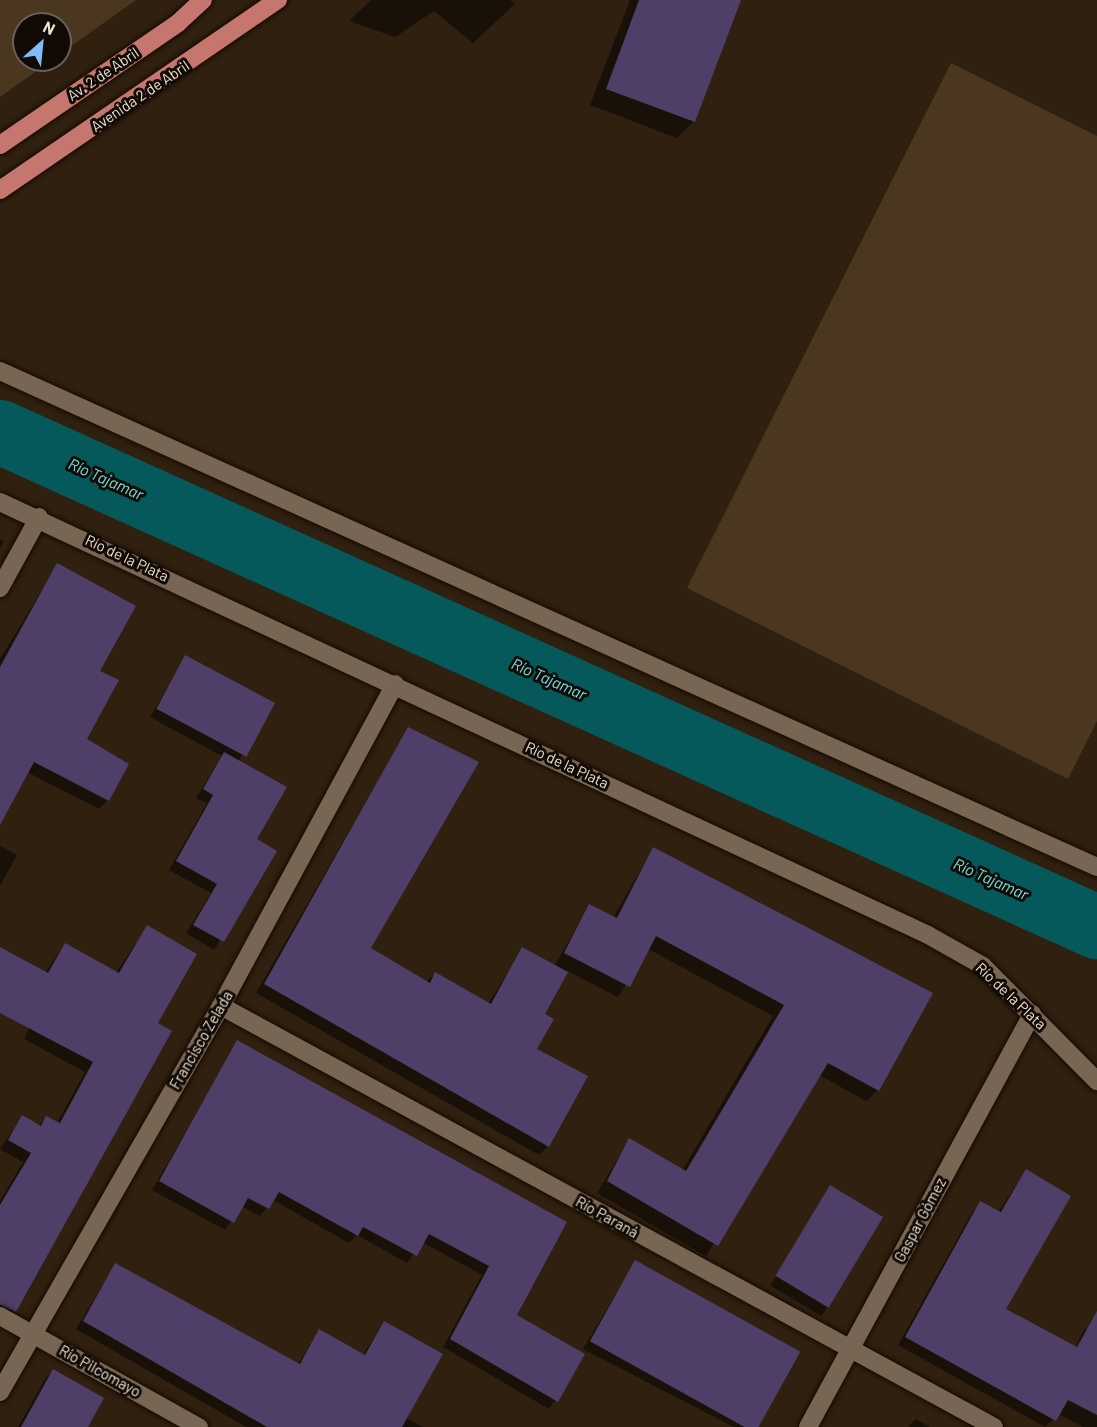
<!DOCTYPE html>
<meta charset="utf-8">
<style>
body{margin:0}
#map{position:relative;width:1097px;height:1427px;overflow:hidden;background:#2f200f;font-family:Barlow,sans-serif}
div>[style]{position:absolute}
.green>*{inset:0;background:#4b3720}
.shadow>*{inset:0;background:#0007;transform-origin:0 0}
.river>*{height:64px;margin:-32px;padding:0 32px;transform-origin:32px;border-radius:32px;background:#05595a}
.building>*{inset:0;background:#4f3f68;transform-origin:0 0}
.roads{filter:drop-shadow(0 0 2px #160900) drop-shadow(0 0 2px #160900)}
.minor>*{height:18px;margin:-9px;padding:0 9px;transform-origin:9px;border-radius:9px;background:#776653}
.major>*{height:18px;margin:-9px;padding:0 9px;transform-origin:9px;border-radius:9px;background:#c5776f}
span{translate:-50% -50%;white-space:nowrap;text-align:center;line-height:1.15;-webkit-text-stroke:6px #120b05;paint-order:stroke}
.street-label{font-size:15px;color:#ebe1d6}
.water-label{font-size:16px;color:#74e0e2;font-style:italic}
.north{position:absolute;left:12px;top:12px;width:60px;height:60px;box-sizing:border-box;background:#120b05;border:2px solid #696159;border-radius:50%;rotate:27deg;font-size:16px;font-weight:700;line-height:24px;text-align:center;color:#ebe1d6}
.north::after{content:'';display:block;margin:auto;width:21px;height:27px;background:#7dbef9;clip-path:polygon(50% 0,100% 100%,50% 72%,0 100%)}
</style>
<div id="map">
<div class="green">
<i style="clip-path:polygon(0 0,136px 0,60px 54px,60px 24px,24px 24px,24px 60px,52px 60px,0 97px)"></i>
<i style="clip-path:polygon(951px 63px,1097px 136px,1097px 721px,1068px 779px,687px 588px)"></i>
</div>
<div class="shadow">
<i style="clip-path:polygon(371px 0,510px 0,515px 4px,473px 43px,434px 11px,395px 37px,349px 21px)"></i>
<i style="clip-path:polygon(630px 0,739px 0,694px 121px,677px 138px,590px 105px)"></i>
<i style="clip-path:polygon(0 539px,4px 541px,0 548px)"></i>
<i style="clip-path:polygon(57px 565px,98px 672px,85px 740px,108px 800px,99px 809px,27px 772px,0 821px,0 659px)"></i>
<i style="clip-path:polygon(186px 657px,273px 704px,238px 762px,255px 840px,275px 851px,214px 950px,186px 933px,211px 893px,169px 870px,207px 803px,196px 798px,222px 756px,150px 717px)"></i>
<i style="clip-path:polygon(408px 729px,369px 949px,426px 982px,435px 974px,488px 1004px,523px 949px,554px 966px,590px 906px,613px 918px,653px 849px,878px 1090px,866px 1101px,819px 1075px,706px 1256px,597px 1193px,629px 1140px,682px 1171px,773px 1016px,648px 949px,618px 997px,567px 971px,543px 1014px,535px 1050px,548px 1146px,539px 1155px,256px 993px)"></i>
<i style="clip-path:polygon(0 846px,17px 855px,0 886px)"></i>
<i style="clip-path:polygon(147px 927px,156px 1024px,170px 1031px,24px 1298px,6px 1320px,0 1317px,0 1201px,23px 1162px,0 1149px,22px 1117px,38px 1126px,47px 1118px,57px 1123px,85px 1072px,24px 1039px,30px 1026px,0 1010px,0 949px,45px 973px,65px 944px,116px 973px)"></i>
<i style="clip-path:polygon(238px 1042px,565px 1223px,515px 1316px,583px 1355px,549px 1409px,443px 1347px,482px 1275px,422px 1242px,407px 1263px,357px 1235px,349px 1243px,273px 1200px,260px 1216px,241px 1206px,225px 1230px,152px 1190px)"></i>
<i style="clip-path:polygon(1026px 1171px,1004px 1309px,1075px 1347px,1084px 1330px,1097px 1324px,1097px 1427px,1083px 1427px,1058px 1414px,1045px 1427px,898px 1345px,973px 1211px,981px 1203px,998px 1212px)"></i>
<i style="left:830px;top:1186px;width:60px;height:116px;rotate:31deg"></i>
<i style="clip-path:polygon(635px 1262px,798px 1354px,756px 1427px,734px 1427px,583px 1349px)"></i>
<i style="clip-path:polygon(115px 1265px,298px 1364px,319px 1331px,363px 1355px,384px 1322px,406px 1418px,423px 1427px,246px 1427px,76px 1329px)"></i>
<i style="clip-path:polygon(53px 1371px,86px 1427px,18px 1427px,45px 1379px)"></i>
<i style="clip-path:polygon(916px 1419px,930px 1427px,908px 1427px)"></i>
</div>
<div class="river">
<i style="left:0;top:432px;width:1204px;rotate:24.29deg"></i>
</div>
<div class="building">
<i style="clip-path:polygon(639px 0,741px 0,695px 122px,606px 89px)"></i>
<i style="clip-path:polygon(57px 563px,136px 606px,100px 671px,119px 680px,87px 739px,129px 764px,109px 801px,34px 762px,0 825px,0 667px)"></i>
<i style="left:185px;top:655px;width:102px;height:61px;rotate:28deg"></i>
<i style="clip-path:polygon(408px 727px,479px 762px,371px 948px,430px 983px,435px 972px,491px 1004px,522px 947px,568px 972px,545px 1014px,554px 1019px,537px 1049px,588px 1076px,549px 1147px,264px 984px)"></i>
<i style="clip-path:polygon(224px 752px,287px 787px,257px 839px,277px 851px,224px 942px,193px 925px,217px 884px,176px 861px,213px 795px,203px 789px)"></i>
<i style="clip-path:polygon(653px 847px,933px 993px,879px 1091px,828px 1063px,718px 1246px,607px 1181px,629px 1138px,686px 1171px,784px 1005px,656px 936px,630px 987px,564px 953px,589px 904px,617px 918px)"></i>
<i style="clip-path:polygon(147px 925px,197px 954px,158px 1023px,172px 1031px,16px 1312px,0 1305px,0 1205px,31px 1153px,8px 1140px,22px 1115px,41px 1126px,46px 1116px,60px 1123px,93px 1062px,0 1013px,0 947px,48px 973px,65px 943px,119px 973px)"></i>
<i style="clip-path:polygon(237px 1040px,567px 1222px,517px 1315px,585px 1354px,558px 1402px,450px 1339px,489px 1266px,429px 1234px,417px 1256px,363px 1227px,358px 1236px,279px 1192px,269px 1209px,248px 1198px,234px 1223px,159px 1181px)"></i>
<i style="clip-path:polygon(1026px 1169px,1071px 1196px,1006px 1309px,1077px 1347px,1097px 1311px,1097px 1415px,1068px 1400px,1056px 1421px,905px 1337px,980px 1201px,1001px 1212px)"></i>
<i style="left:830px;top:1185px;width:62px;height:106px;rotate:31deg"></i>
<i style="left:635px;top:1260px;width:189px;height:93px;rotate:29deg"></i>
<i style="clip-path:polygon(115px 1263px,300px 1364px,319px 1329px,365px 1355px,384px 1321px,443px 1354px,402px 1427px,267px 1427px,83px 1321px)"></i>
<i style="clip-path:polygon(53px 1369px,104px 1398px,88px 1427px,21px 1427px)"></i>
</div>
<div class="roads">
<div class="minor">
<i style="left:0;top:371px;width:1204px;rotate:24.33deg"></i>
<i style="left:0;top:502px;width:1024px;rotate:25.01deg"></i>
<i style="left:928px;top:935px;width:63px;rotate:29.4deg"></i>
<i style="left:983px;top:966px;width:162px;rotate:45.3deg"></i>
<i style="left:0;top:588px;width:81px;rotate:-61.2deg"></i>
<i style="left:221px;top:1006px;width:880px;rotate:28.57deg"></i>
<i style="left:0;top:1316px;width:228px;rotate:29.2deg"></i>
<i style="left:0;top:1392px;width:445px;rotate:-60.2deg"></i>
<i style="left:221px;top:1006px;width:366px;rotate:-61.6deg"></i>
<i style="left:808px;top:1427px;width:470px;rotate:-61.5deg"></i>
</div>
<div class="major">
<i style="left:0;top:145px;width:216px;rotate:-34.4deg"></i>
<i style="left:178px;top:23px;width:34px;rotate:-43deg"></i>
<i style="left:0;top:190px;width:337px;rotate:-34.4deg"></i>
</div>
</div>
<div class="street-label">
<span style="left:103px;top:74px;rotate:-34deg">Av. 2 de Abril</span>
<span style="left:140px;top:96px;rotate:-34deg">Avenida 2 de Abril</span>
<span style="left:127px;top:558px;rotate:25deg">Río de la Plata</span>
<span style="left:567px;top:765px;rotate:25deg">Río de la Plata</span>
<span style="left:1011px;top:996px;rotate:43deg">Río de la Plata</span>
<span style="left:201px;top:1040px;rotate:-60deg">Francisco Zelada</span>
<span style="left:607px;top:1217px;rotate:29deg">Río Paraná</span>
<span style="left:920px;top:1220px;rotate:-62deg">Gaspar Gómez</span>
<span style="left:100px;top:1371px;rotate:29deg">Río Pilcomayo</span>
</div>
<div class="water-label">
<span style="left:106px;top:479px;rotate:24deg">Río Tajamar</span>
<span style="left:549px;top:679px;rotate:24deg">Río Tajamar</span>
<span style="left:991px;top:879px;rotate:24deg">Río Tajamar</span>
</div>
<div class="north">N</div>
</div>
